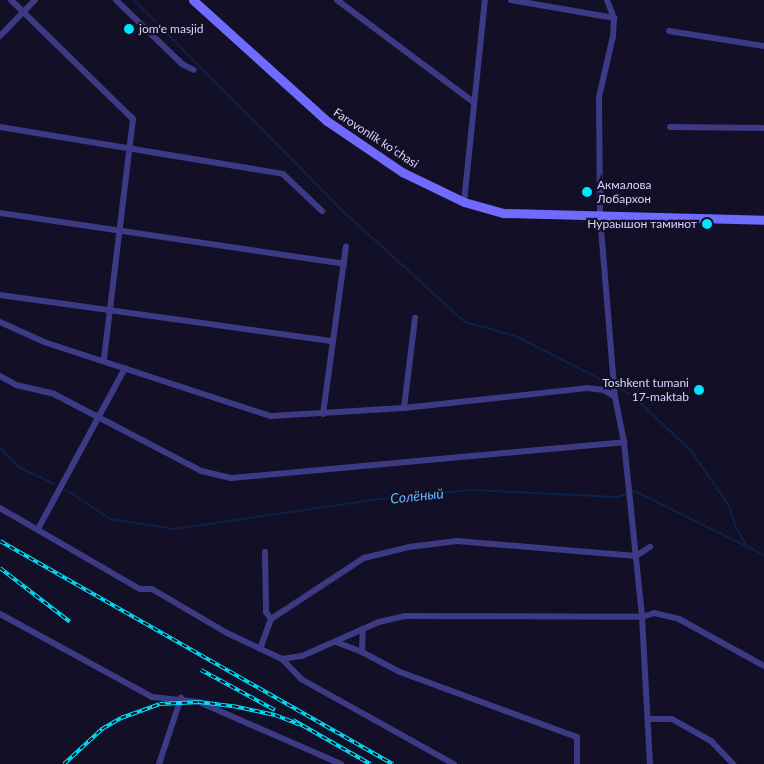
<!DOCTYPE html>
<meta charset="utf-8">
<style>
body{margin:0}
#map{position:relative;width:764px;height:764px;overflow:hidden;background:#130f26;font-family:Lato,sans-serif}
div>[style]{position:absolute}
.stream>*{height:2px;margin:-1px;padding:0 1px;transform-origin:1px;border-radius:1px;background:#0c2248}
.street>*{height:6px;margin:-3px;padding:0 3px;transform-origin:3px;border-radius:3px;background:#3d3a85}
.secondary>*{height:9px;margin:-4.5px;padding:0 4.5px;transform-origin:4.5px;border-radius:4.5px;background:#6f6bff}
.rail>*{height:4px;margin-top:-2px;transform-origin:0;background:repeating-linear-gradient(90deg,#130f26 0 5.5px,#00e5ff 0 11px);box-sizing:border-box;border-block:1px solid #00e5ff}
.dots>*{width:14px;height:14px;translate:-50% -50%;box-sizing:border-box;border:2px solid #130f26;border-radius:50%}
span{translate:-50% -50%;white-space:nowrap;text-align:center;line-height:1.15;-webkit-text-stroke:4.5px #130f26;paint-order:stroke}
.poi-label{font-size:12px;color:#d9d4ff}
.left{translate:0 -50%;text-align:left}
.right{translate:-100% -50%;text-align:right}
.street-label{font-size:12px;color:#d9d4ff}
.water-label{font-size:14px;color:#62b6ff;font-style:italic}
</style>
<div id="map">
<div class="stream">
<i style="left:134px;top:0;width:301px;rotate:45.3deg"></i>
<i style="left:346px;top:214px;width:161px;rotate:42.2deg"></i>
<i style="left:465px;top:322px;width:52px;rotate:15.6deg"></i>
<i style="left:515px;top:336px;width:109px;rotate:26.8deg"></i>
<i style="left:616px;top:387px;width:19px;rotate:28deg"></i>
<i style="left:633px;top:396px;width:81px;rotate:43.5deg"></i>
<i style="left:692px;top:452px;width:65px;rotate:55.6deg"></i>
<i style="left:729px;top:506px;width:23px;rotate:72deg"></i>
<i style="left:736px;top:528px;width:23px;rotate:59deg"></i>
<i style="left:0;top:447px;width:25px;rotate:48deg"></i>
<i style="left:17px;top:466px;width:41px;rotate:25.9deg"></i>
<i style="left:66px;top:490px;width:53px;rotate:33.4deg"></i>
<i style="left:110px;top:519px;width:65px;rotate:8.9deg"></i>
<i style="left:174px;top:529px;width:200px;rotate:-8.3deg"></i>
<i style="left:372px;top:500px;width:100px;rotate:-5.7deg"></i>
<i style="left:472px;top:490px;width:145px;rotate:2.8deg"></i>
<i style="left:617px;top:497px;width:10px;rotate:-17deg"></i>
<i style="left:631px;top:492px;width:4px;rotate:-14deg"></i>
<i style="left:635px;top:491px;width:144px;rotate:26.4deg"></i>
</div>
<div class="street">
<i style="left:11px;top:0;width:170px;rotate:44.3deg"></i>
<i style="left:133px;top:119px;width:243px;rotate:96.9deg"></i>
<i style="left:116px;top:0;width:92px;rotate:44.1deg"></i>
<i style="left:182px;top:64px;width:13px;rotate:27deg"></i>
<i style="left:337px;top:0;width:169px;rotate:36.8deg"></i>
<i style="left:511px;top:0;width:105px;rotate:9.9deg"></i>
<i style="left:607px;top:0;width:19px;rotate:69deg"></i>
<i style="left:614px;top:18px;width:18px;rotate:93deg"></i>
<i style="left:613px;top:36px;width:63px;rotate:102.9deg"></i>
<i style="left:599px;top:97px;width:119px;rotate:89.5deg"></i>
<i style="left:600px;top:216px;width:182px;rotate:85.3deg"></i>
<i style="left:615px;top:397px;width:46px;rotate:78.7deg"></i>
<i style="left:624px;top:442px;width:176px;rotate:84.1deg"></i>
<i style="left:642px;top:617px;width:147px;rotate:86.9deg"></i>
<i style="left:669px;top:31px;width:96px;rotate:9deg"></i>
<i style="left:0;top:36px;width:50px;rotate:-45.8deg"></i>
<i style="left:0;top:127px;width:287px;rotate:9.4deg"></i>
<i style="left:283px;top:174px;width:54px;rotate:43.5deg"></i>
<i style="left:670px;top:127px;width:94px;rotate:0.6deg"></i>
<i style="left:464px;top:202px;width:203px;rotate:-84.1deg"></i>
<i style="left:0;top:213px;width:348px;rotate:8.4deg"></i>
<i style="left:0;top:295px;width:336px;rotate:7.9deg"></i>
<i style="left:0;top:322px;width:48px;rotate:24.4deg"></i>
<i style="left:44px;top:342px;width:239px;rotate:18.1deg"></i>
<i style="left:271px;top:416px;width:133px;rotate:-3.4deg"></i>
<i style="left:404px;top:408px;width:184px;rotate:-6.2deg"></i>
<i style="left:587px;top:388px;width:17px;rotate:7deg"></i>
<i style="left:604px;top:390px;width:13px;rotate:32deg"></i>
<i style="left:0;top:376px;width:18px;rotate:29deg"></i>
<i style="left:16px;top:385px;width:39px;rotate:13deg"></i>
<i style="left:54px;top:394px;width:166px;rotate:27.6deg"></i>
<i style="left:201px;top:471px;width:31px;rotate:13deg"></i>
<i style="left:231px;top:478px;width:395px;rotate:-5.2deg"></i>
<i style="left:404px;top:408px;width:91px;rotate:-83deg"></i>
<i style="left:323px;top:414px;width:169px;rotate:-82.2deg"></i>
<i style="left:0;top:508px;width:162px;rotate:30.1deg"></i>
<i style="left:140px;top:589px;width:12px"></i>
<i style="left:152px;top:589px;width:87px;rotate:30.4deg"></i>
<i style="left:227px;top:633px;width:61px;rotate:25.3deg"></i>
<i style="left:282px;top:659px;width:20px;rotate:-9deg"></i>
<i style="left:302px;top:656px;width:84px;rotate:-23.8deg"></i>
<i style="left:379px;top:622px;width:26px;rotate:-13deg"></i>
<i style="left:404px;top:616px;width:238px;rotate:0.2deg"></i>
<i style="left:642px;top:617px;width:13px;rotate:-18deg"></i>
<i style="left:654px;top:613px;width:26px;rotate:13deg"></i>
<i style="left:679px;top:619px;width:97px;rotate:28.9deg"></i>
<i style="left:38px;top:529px;width:183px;rotate:-61.6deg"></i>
<i style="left:265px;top:552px;width:60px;rotate:89deg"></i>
<i style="left:266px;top:612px;width:9px;rotate:54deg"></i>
<i style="left:0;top:614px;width:173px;rotate:28.6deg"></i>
<i style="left:152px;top:697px;width:47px;rotate:6.1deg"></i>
<i style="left:199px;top:702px;width:155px;rotate:23.6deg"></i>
<i style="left:336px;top:642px;width:28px;rotate:21deg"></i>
<i style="left:362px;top:652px;width:43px;rotate:27.8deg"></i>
<i style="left:400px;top:672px;width:189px;rotate:20.2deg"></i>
<i style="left:577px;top:737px;width:27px;rotate:90deg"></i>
<i style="left:260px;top:649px;width:32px;rotate:-70deg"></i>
<i style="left:271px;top:619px;width:111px;rotate:-33.3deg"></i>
<i style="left:364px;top:558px;width:46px;rotate:-13.7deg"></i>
<i style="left:409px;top:547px;width:48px;rotate:-7.1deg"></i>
<i style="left:457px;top:541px;width:180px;rotate:4.8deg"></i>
<i style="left:636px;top:556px;width:17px;rotate:-33deg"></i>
<i style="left:362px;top:652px;width:23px;rotate:-88deg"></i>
<i style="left:282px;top:659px;width:28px;rotate:46deg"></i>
<i style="left:301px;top:679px;width:175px;rotate:29.1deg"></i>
<i style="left:649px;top:719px;width:23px"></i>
<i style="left:672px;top:719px;width:45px;rotate:29.4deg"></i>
<i style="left:711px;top:741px;width:32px;rotate:46deg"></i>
<i style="left:159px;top:764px;width:70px;rotate:-71.6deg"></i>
</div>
<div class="secondary">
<i style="left:193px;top:0;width:181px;rotate:42.1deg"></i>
<i style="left:327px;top:121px;width:91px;rotate:34.2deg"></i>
<i style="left:402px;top:172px;width:69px;rotate:25.8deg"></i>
<i style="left:464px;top:202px;width:41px;rotate:15.8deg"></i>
<i style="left:503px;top:213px;width:261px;rotate:1.5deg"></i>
</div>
<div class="rail">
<i style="left:0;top:541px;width:452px;rotate:29.6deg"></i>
<i style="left:0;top:568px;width:88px;rotate:37.6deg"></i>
<i style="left:201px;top:670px;width:84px;rotate:28.4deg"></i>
<i style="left:293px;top:720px;width:89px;rotate:29.7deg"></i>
<i style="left:64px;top:764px;width:52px;rotate:-42.6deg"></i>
<i style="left:102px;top:729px;width:22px;rotate:-30deg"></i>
<i style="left:121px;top:718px;width:41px;rotate:-19.7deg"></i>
<i style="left:160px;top:704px;width:39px;rotate:-3deg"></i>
<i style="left:199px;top:702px;width:34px;rotate:7deg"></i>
<i style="left:233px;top:706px;width:43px;rotate:12.1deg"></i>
<i style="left:275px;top:715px;width:26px;rotate:21deg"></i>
</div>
<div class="dots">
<i style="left:129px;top:29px;background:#00e5ff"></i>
<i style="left:587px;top:192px;background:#00e5ff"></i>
<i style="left:707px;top:224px;background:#00e5ff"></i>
<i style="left:699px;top:390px;background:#00e5ff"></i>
</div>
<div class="poi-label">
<span class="left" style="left:139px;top:29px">jom'e masjid</span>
<span class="left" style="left:597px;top:192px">Акмалова<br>Лобархон</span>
<span class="right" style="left:697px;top:224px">Нураышон таминот</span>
<span class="right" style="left:689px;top:390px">Toshkent tumani<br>17-maktab</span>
</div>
<div class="street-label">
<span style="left:376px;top:138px;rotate:33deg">Farovonlik koʻchasi</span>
</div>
<div class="water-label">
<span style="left:417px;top:496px;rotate:-6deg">Солёный</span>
</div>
</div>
